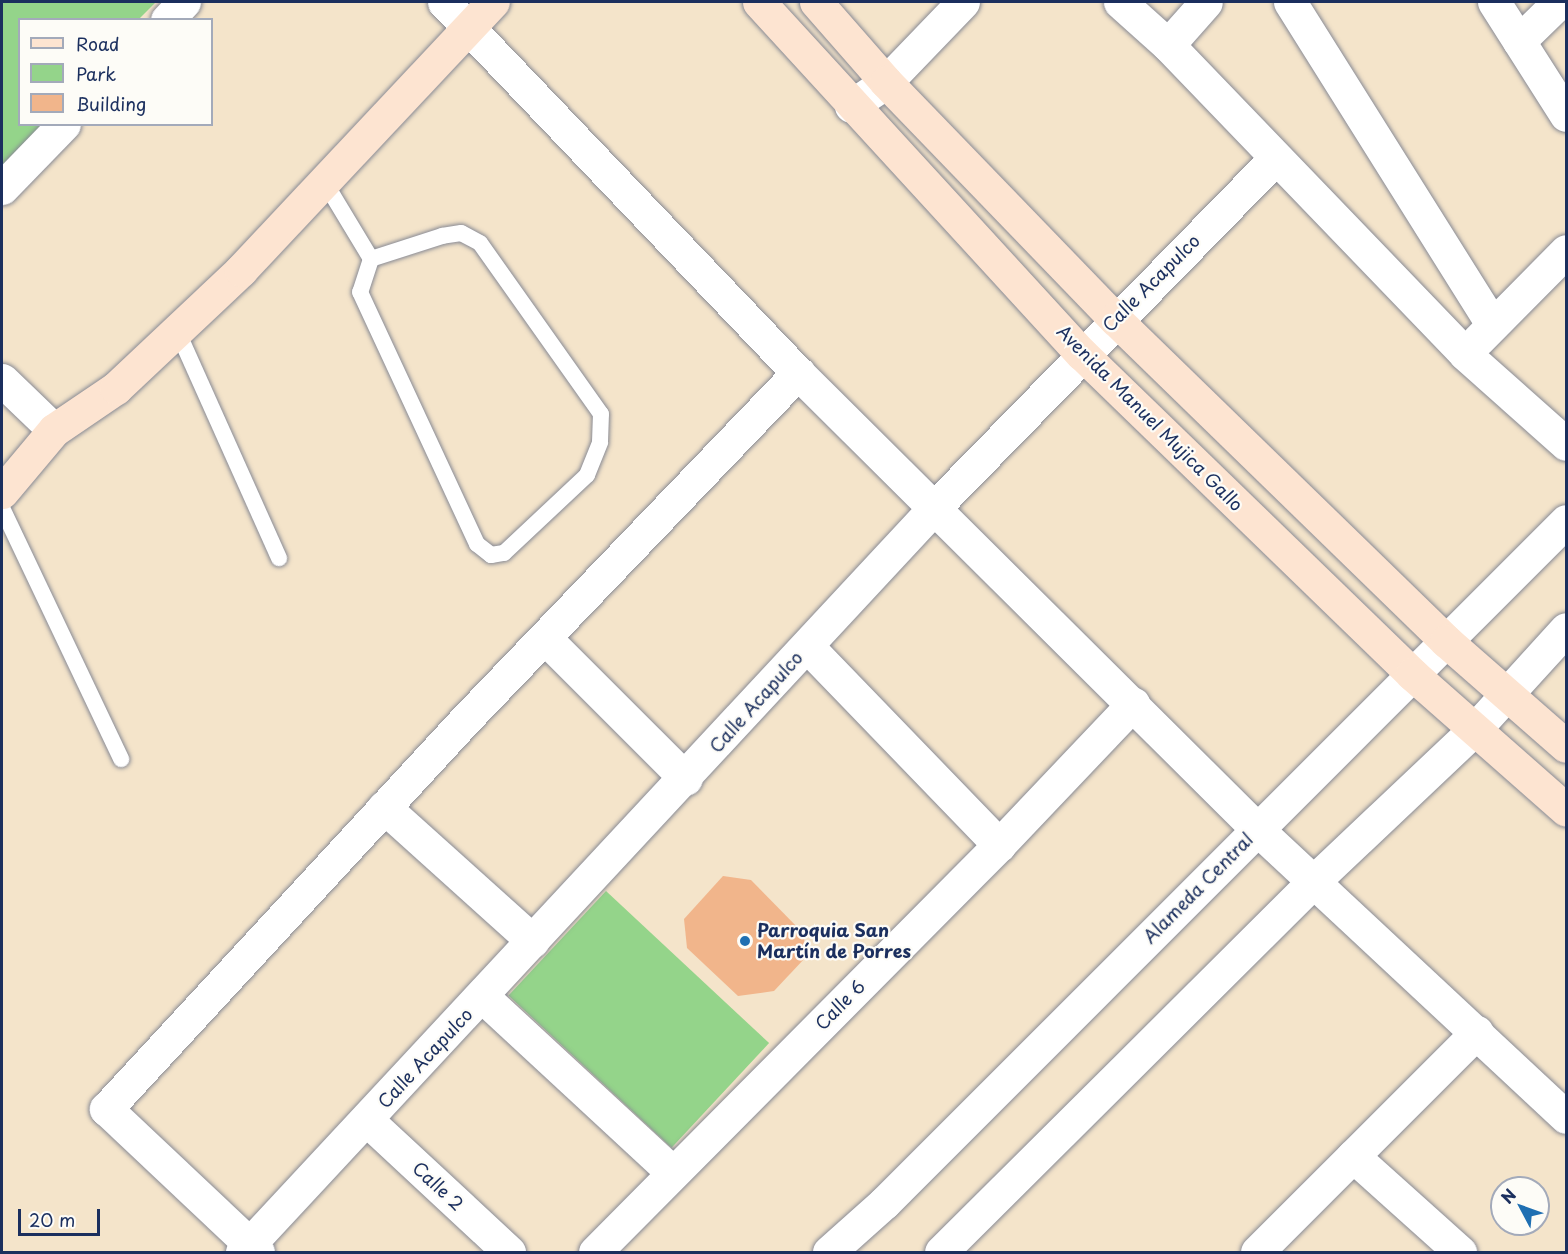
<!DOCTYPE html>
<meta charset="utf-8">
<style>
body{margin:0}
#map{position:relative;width:1568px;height:1254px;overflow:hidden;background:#f4e4ca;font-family:"Playpen Sans",sans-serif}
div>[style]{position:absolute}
.green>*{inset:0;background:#94d48a;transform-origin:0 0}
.building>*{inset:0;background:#f1b58b}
.roads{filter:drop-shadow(0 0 2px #888a94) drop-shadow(0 0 2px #888a94)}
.lane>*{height:16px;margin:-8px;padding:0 8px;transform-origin:8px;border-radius:8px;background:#fff}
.street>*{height:33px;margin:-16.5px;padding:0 16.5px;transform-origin:16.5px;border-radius:16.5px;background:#fff}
.secondary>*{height:33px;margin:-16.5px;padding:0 16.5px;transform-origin:16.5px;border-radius:16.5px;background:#fde4d1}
.dots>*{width:16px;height:16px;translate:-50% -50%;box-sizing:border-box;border:3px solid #fdfcf7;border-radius:50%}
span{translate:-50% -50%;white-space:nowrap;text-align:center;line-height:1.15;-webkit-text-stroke:4.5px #fdfcf7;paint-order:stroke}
.street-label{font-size:18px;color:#1b2f5e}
.poi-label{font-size:18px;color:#1b2f5e;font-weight:700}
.left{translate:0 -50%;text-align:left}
.frame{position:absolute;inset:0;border:3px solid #1b2f5e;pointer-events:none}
.legend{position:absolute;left:18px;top:18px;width:195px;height:108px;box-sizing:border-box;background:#fdfcf7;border:2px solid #a3aaba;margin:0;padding:8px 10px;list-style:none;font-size:18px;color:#1b2f5e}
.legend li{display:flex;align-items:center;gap:12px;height:30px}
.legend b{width:30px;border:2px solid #a3aaba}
.north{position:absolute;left:1490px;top:1176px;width:60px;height:60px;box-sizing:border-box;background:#fdfcf7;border:2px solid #a3aaba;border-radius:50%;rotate:311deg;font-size:16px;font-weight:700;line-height:24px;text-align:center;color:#1b2f5e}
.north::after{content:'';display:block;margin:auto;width:21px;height:27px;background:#1f6fb2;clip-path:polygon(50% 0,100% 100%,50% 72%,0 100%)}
.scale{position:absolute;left:18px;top:1209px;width:82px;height:27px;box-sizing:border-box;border:3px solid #1b2f5e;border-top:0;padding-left:8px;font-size:18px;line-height:21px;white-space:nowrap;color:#1b2f5e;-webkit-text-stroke:4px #fdfcf7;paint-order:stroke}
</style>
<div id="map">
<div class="green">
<i style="clip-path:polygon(2px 2px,156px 2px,139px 19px,20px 20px,20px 124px,41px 125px,2px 166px)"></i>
<i style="left:606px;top:891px;width:223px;height:143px;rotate:43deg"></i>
</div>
<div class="building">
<i style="clip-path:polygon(723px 876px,751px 880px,804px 934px,805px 958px,774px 991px,738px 996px,687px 948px,684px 919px)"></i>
</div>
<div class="roads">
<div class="lane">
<i style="left:324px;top:181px;width:91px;rotate:58.9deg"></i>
<i style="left:371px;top:259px;width:35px;rotate:108deg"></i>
<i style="left:360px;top:292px;width:278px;rotate:65.1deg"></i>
<i style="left:477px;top:544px;width:18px;rotate:38deg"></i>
<i style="left:491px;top:555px;width:13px;rotate:-9deg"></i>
<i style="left:504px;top:553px;width:114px;rotate:-43.2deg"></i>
<i style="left:587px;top:475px;width:35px;rotate:-68deg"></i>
<i style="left:600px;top:442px;width:28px;rotate:-88deg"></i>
<i style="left:601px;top:414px;width:209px;rotate:-125.3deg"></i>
<i style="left:480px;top:243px;width:21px;rotate:-152deg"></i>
<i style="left:461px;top:233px;width:19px;rotate:171deg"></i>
<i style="left:442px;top:236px;width:75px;rotate:162.1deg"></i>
<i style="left:177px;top:330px;width:250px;rotate:65.9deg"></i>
<i style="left:2px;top:508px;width:278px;rotate:64.6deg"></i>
</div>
<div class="street">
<i style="left:444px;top:2px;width:513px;rotate:46.34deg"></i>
<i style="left:798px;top:373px;width:647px;rotate:44.81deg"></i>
<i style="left:1257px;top:829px;width:422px;rotate:43deg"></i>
<i style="left:1120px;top:2px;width:64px;rotate:41.9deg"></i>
<i style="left:1168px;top:45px;width:429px;rotate:46.1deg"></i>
<i style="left:1465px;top:354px;width:135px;rotate:41.7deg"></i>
<i style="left:1290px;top:2px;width:381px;rotate:57.9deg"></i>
<i style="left:1494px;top:2px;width:134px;rotate:57.5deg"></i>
<i style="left:167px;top:20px;width:25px;rotate:-47deg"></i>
<i style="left:1519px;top:41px;width:56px;rotate:-44.3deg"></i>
<i style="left:1168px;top:45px;width:57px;rotate:-48.5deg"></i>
<i style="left:851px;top:106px;width:42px;rotate:-34.4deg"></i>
<i style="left:886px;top:82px;width:111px;rotate:-46.1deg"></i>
<i style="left:2px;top:188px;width:89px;rotate:-45.9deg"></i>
<i style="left:1478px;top:340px;width:125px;rotate:-45.3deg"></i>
<i style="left:2px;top:380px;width:72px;rotate:43.9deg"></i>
<i style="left:545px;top:638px;width:199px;rotate:45deg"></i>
<i style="left:807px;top:646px;width:277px;rotate:46deg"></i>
<i style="left:384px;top:807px;width:200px;rotate:42deg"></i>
<i style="left:482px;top:996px;width:260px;rotate:42.8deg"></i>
<i style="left:367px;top:1120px;width:194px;rotate:42.9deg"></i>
<i style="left:1353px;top:1156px;width:144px;rotate:41.9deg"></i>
<i style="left:242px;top:1252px;width:1017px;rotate:-47.07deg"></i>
<i style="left:935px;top:507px;width:488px;rotate:-45.7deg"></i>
<i style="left:258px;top:1252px;width:209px;rotate:-136.7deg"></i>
<i style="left:106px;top:1109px;width:531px;rotate:-47.29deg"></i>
<i style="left:466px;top:719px;width:480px;rotate:-46.2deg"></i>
<i style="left:595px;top:1252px;width:573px;rotate:-45.21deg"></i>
<i style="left:999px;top:845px;width:195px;rotate:-46.5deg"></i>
<i style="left:829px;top:1252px;width:74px;rotate:-41.7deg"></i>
<i style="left:884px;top:1203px;width:964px;rotate:-45deg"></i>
<i style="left:941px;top:1252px;width:526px;rotate:-44.85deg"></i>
<i style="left:1314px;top:881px;width:221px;rotate:-43.4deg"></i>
<i style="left:1475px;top:729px;width:135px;rotate:-47.7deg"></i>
<i style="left:1257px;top:1252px;width:311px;rotate:-45deg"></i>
</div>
<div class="secondary">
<i style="left:759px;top:2px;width:478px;rotate:47.5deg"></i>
<i style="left:1082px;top:354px;width:460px;rotate:44.1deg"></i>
<i style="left:1412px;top:674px;width:205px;rotate:41.4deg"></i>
<i style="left:816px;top:2px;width:106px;rotate:48.8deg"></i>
<i style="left:886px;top:82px;width:330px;rotate:46deg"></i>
<i style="left:1115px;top:319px;width:462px;rotate:44.2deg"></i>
<i style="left:1446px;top:641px;width:159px;rotate:41.2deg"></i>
<i style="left:2px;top:492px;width:81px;rotate:-50deg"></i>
<i style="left:54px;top:430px;width:75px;rotate:-34.1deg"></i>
<i style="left:116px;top:388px;width:172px;rotate:-43.3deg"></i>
<i style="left:241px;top:270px;width:368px;rotate:-46.8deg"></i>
</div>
</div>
<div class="dots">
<i style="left:745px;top:941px;background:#1f6fb2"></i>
</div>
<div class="street-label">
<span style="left:1151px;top:283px;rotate:-45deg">Calle Acapulco</span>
<span style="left:1150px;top:418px;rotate:45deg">Avenida Manuel Mujica Gallo</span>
<span style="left:756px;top:702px;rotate:-48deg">Calle Acapulco</span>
<span style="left:1198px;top:888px;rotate:-45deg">Alameda Central</span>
<span style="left:840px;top:1005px;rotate:-45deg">Calle 6</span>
<span style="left:425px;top:1058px;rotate:-47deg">Calle Acapulco</span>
<span style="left:438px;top:1186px;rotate:43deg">Calle 2</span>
</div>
<div class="poi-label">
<span class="left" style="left:757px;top:941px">Parroquia San<br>Martín de Porres</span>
</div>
<div class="frame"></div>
<ul class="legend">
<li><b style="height:8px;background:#fde4d1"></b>Road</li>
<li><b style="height:16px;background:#94d48a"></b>Park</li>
<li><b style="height:16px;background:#f1b58b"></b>Building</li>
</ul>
<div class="north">N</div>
<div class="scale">20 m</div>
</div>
